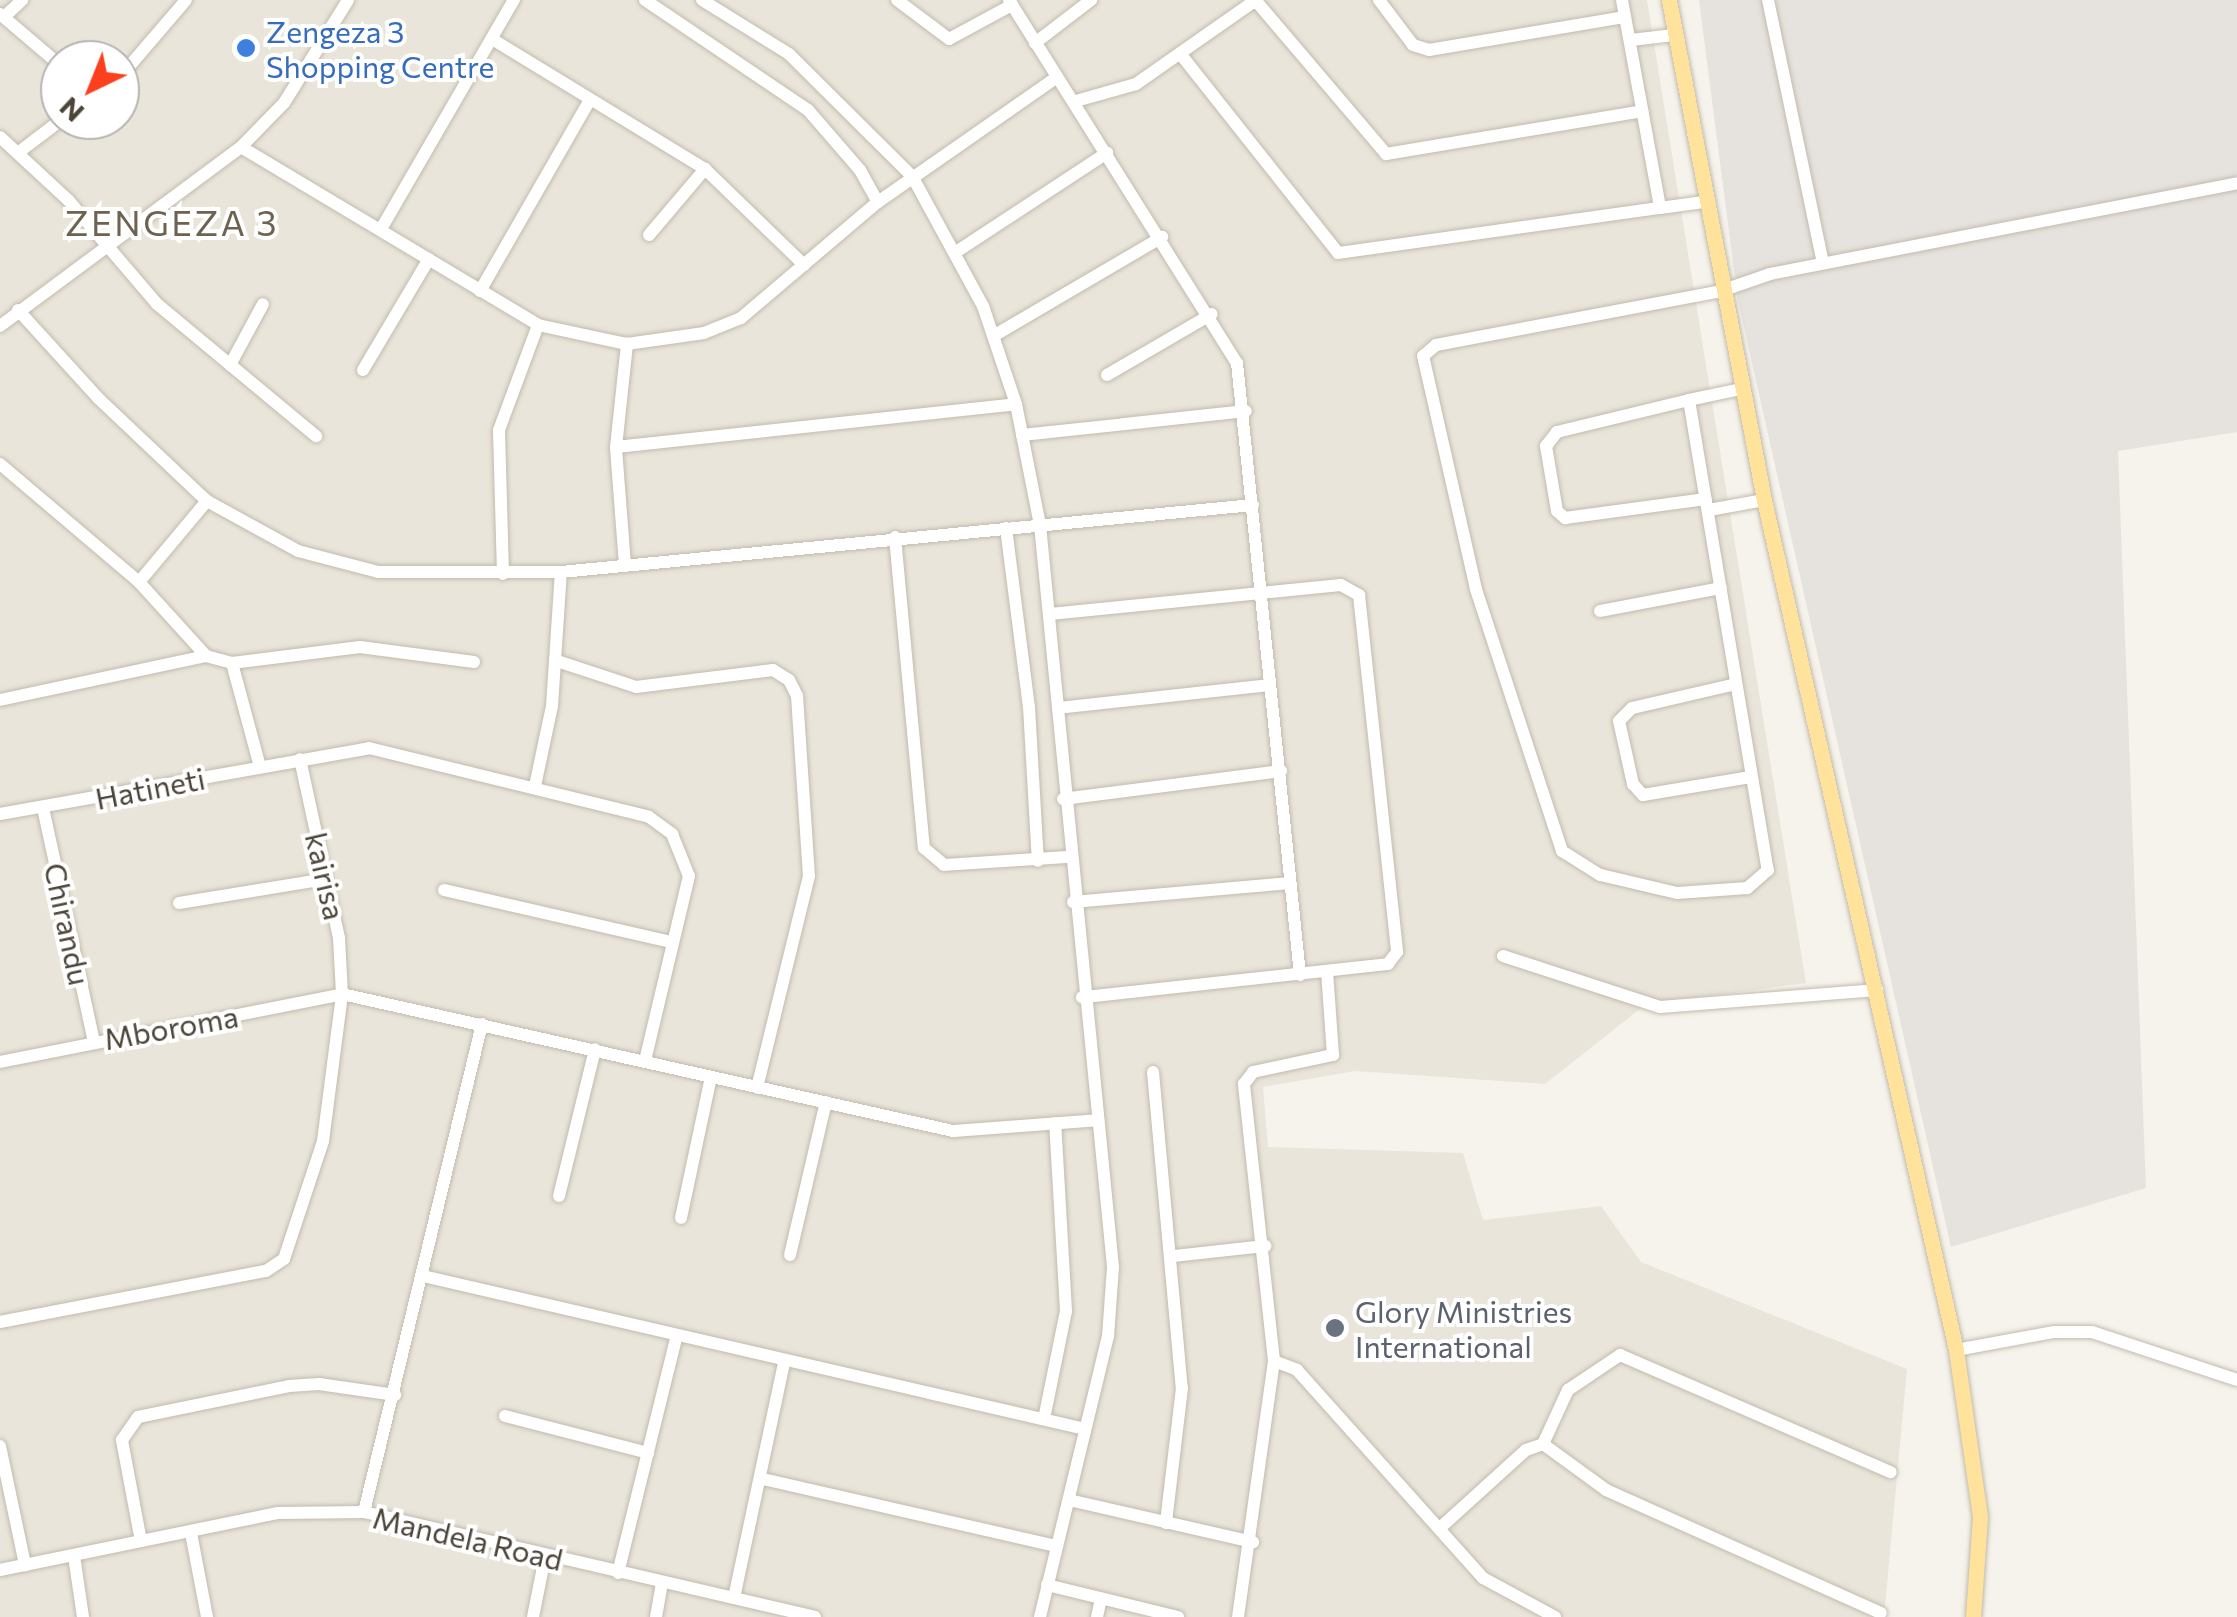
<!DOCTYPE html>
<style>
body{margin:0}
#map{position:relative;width:2237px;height:1617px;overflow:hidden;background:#f6f3ec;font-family:Commissioner,sans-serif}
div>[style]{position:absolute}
.residential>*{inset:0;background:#eae5da}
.industrial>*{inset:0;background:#e6e2dd}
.roads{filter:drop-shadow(0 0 2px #c2bbae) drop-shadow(0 0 2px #c2bbae)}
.minor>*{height:12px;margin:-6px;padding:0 6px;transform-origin:6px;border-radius:6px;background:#fff}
.major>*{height:15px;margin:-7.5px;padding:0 7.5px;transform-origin:7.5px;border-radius:7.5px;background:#ffe39c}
.dots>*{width:28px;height:28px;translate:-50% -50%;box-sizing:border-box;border:5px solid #fff;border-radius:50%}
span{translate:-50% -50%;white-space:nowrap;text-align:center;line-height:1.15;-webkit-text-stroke:8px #fff;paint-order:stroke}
.shop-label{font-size:30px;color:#366cbe}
.left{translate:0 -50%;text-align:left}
.street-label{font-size:30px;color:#4b4439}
.worship-label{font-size:30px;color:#5b616d}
.quarter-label{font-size:35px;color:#6e6250;letter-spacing:2.5px}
.north{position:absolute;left:40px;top:40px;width:100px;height:100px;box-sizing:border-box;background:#fff;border:2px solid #b7b4b0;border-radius:50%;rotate:223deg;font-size:28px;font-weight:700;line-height:40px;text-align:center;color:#4b4439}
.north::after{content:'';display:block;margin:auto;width:35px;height:45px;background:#fc3f1d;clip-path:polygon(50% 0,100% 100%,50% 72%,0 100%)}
</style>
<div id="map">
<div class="residential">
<i style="clip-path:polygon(evenodd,0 0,1647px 0,1806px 983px,1645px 1005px,1545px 1084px,1355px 1071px,1263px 1087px,1268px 1147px,1463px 1153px,1483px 1220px,1601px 1206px,1641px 1262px,1907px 1369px,1884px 1617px,0 1617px,0 0,60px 60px,120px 60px,120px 120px,60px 120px,60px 60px)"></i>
</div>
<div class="industrial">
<i style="clip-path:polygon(1699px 0,2237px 0,2237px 432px,2118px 451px,2146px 1188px,1951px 1247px,1738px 301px)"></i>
</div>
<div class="roads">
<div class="minor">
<i style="left:645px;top:0;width:197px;rotate:34deg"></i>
<i style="left:808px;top:110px;width:79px;rotate:49.1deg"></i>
<i style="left:860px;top:170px;width:37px;rotate:61deg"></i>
<i style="left:702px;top:0;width:102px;rotate:31.8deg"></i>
<i style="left:789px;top:54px;width:173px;rotate:44.8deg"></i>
<i style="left:912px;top:176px;width:148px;rotate:61.4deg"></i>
<i style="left:983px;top:306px;width:103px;rotate:71.4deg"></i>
<i style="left:1016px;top:404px;width:123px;rotate:78.8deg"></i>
<i style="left:1040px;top:525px;width:746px;rotate:84.38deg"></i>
<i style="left:1113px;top:1267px;width:69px;rotate:94.1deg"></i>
<i style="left:1108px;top:1336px;width:289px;rotate:103.6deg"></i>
<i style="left:897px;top:0;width:65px;rotate:36.9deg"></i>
<i style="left:949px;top:39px;width:72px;rotate:-28.4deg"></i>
<i style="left:1009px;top:0;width:429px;rotate:57.9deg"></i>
<i style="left:1237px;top:363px;width:615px;rotate:84.12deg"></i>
<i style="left:1379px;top:0;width:56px;rotate:52.9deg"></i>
<i style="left:1413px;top:45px;width:17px;rotate:17deg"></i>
<i style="left:1429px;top:50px;width:199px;rotate:-9.6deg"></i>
<i style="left:1622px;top:0;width:211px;rotate:79.6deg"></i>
<i style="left:1660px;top:208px;width:44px;rotate:-7.8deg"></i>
<i style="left:1768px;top:0;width:269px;rotate:78.2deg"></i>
<i style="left:1256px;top:1px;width:201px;rotate:49.6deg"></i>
<i style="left:1386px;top:154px;width:260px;rotate:-9.5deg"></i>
<i style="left:0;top:14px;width:79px;rotate:40.4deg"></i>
<i style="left:4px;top:17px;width:25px;rotate:-43deg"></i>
<i style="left:492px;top:39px;width:250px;rotate:31.4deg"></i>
<i style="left:705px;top:169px;width:138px;rotate:44.1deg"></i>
<i style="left:1631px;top:40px;width:43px;rotate:-6.6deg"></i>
<i style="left:1035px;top:43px;width:71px;rotate:-37.5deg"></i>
<i style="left:1182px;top:56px;width:251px;rotate:51.6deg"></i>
<i style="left:1338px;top:253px;width:325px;rotate:-8deg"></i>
<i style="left:120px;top:77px;width:101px;rotate:-49.4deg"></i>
<i style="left:1076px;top:101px;width:62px;rotate:-15.8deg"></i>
<i style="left:1136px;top:84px;width:146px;rotate:-35deg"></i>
<i style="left:0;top:137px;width:94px;rotate:42.8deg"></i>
<i style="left:69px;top:201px;width:135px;rotate:49.5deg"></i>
<i style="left:157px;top:304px;width:207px;rotate:39.7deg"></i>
<i style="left:241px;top:147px;width:346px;rotate:30.9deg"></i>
<i style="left:538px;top:325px;width:91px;rotate:12.1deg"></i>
<i style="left:627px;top:344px;width:78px;rotate:-8.1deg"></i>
<i style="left:704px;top:333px;width:40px;rotate:-22deg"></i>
<i style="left:741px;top:318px;width:180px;rotate:-40.3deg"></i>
<i style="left:878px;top:202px;width:218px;rotate:-34.9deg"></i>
<i style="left:19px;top:152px;width:53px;rotate:-37.3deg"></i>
<i style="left:381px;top:229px;width:265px;rotate:-59.9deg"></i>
<i style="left:649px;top:235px;width:87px;rotate:-49.7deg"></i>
<i style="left:956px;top:252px;width:181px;rotate:-33.3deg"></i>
<i style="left:480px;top:291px;width:220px;rotate:-60.1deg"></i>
<i style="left:18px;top:310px;width:119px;rotate:47.7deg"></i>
<i style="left:98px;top:398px;width:150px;rotate:43.4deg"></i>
<i style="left:207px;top:501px;width:104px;rotate:28.8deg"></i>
<i style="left:298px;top:551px;width:83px;rotate:14.7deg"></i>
<i style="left:378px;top:572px;width:183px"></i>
<i style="left:561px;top:572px;width:695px;rotate:-5.53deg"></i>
<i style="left:0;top:326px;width:300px;rotate:-36.6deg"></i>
<i style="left:241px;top:147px;width:62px;rotate:-45.7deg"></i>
<i style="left:284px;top:103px;width:121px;rotate:-58.1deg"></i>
<i style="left:995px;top:335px;width:194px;rotate:-30.4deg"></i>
<i style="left:230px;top:365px;width:69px;rotate:-61.6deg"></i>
<i style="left:363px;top:370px;width:129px;rotate:-59.3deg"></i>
<i style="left:1107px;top:375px;width:121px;rotate:-30.2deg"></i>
<i style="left:1741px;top:389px;width:53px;rotate:168.1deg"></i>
<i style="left:1689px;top:400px;width:477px;rotate:80.5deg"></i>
<i style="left:1768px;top:870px;width:28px;rotate:139deg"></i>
<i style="left:1747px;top:888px;width:70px;rotate:175.9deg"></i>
<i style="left:1677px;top:893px;width:79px;rotate:-166.8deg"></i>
<i style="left:1600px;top:875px;width:45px;rotate:-147.7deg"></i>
<i style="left:1562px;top:851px;width:276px;rotate:-108.2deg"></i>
<i style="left:1476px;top:589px;width:239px;rotate:-102.8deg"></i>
<i style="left:1423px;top:356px;width:17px;rotate:-40deg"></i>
<i style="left:1436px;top:345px;width:290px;rotate:-10.7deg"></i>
<i style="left:1721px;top:291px;width:52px;rotate:-19.1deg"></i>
<i style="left:1770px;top:274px;width:476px;rotate:-11deg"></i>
<i style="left:1689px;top:400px;width:136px;rotate:166.4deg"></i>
<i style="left:1557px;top:432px;width:18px;rotate:128deg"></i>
<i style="left:1546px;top:446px;width:66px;rotate:80.4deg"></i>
<i style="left:1557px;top:511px;width:11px;rotate:41deg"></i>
<i style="left:1565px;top:518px;width:142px;rotate:-7.7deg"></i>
<i style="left:1022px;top:435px;width:225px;rotate:-6.1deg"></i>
<i style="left:616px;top:447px;width:402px;rotate:-6.1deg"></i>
<i style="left:0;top:464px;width:182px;rotate:40.3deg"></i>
<i style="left:139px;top:582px;width:100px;rotate:47.8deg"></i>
<i style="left:206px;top:656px;width:27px;rotate:15deg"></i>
<i style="left:232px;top:663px;width:129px;rotate:-7.1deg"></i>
<i style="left:360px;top:647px;width:115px;rotate:7.5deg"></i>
<i style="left:1709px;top:510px;width:56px;rotate:-10.3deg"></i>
<i style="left:1006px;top:528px;width:180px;rotate:82.7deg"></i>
<i style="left:1029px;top:707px;width:154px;rotate:86.7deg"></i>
<i style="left:895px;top:537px;width:312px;rotate:84.7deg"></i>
<i style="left:924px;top:848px;width:26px;rotate:40deg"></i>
<i style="left:944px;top:865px;width:124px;rotate:-3.7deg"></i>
<i style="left:625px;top:565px;width:118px;rotate:-94.4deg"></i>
<i style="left:616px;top:447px;width:104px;rotate:-83.9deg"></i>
<i style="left:503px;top:574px;width:144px;rotate:-91.6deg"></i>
<i style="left:499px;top:430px;width:112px;rotate:-69.6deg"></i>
<i style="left:139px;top:582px;width:106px;rotate:-50deg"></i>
<i style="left:1600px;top:611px;width:123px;rotate:-10.8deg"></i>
<i style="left:1050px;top:614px;width:292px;rotate:-5.7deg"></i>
<i style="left:1341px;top:585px;width:21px;rotate:29deg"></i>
<i style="left:1359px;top:595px;width:359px;rotate:83.9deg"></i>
<i style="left:1397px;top:952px;width:15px;rotate:127deg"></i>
<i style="left:1388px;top:964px;width:308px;rotate:173.8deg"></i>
<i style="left:557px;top:661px;width:83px;rotate:18.2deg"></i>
<i style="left:636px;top:687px;width:138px;rotate:-7.1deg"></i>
<i style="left:773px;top:670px;width:19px;rotate:32deg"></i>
<i style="left:789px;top:680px;width:18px;rotate:63deg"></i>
<i style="left:797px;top:696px;width:180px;rotate:86.2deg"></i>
<i style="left:809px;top:876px;width:218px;rotate:103.8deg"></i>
<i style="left:232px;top:663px;width:108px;rotate:74.9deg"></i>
<i style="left:1736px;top:684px;width:107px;rotate:167deg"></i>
<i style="left:1632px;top:708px;width:18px;rotate:135deg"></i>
<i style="left:1619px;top:721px;width:65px;rotate:77.5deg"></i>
<i style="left:1633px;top:784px;width:15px;rotate:48deg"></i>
<i style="left:1643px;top:795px;width:109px;rotate:-9.5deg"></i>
<i style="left:0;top:700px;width:211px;rotate:-12.1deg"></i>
<i style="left:1058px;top:708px;width:212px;rotate:-6.2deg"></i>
<i style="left:535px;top:786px;width:82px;rotate:-78deg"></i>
<i style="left:552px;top:706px;width:134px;rotate:-86.2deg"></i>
<i style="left:1063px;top:799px;width:220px;rotate:-7.3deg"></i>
<i style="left:43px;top:808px;width:239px;rotate:77.7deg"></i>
<i style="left:0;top:814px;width:375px;rotate:-10.1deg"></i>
<i style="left:369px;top:748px;width:288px;rotate:13.8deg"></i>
<i style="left:649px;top:817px;width:29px;rotate:36deg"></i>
<i style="left:672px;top:834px;width:45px;rotate:68deg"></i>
<i style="left:689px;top:876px;width:189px;rotate:103.4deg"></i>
<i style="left:444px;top:890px;width:233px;rotate:12.9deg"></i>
<i style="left:1073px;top:902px;width:218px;rotate:-5deg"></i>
<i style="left:179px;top:903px;width:148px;rotate:-9.3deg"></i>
<i style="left:1503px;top:956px;width:165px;rotate:18deg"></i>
<i style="left:1660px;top:1007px;width:218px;rotate:-4.5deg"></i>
<i style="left:0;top:1062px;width:349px;rotate:-11.2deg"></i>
<i style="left:342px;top:994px;width:626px;rotate:12.64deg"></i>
<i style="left:953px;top:1131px;width:145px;rotate:-4.3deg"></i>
<i style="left:1153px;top:1072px;width:317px;rotate:84.8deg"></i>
<i style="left:1182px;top:1388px;width:136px;rotate:96.8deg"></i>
<i style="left:559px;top:1196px;width:151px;rotate:-76.2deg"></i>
<i style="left:681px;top:1218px;width:144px;rotate:-78deg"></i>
<i style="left:790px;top:1255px;width:157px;rotate:-76.8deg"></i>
<i style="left:1174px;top:1256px;width:92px;rotate:-6.3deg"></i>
<i style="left:423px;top:1276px;width:679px;rotate:13.01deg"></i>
<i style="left:0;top:1322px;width:271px;rotate:-10.9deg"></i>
<i style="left:266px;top:1271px;width:22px;rotate:-34deg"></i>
<i style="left:284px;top:1259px;width:124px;rotate:-71.7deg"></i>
<i style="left:323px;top:1141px;width:148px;rotate:-82.6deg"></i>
<i style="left:342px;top:994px;width:56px;rotate:-93.1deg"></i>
<i style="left:339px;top:938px;width:183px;rotate:-102.3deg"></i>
<i style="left:1956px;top:1350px;width:100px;rotate:-10.4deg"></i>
<i style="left:2054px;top:1332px;width:38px"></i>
<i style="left:2092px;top:1332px;width:153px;rotate:18.3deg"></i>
<i style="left:1274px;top:1361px;width:25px;rotate:21deg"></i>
<i style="left:1297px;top:1370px;width:279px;rotate:48.2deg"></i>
<i style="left:1483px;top:1578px;width:82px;rotate:28.4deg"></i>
<i style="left:505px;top:1416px;width:148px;rotate:14.5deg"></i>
<i style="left:1044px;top:1419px;width:110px;rotate:-78.5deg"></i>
<i style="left:1066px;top:1311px;width:188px;rotate:-93.3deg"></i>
<i style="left:1543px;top:1444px;width:60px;rotate:-65.2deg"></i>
<i style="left:1568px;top:1390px;width:63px;rotate:-33.9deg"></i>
<i style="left:1620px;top:1355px;width:295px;rotate:23.4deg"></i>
<i style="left:0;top:1446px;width:122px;rotate:78.1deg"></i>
<i style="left:763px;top:1479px;width:301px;rotate:12.9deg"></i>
<i style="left:1069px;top:1500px;width:189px;rotate:12.9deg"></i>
<i style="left:364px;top:1512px;width:502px;rotate:-76.41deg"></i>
<i style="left:1441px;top:1527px;width:115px;rotate:-42.2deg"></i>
<i style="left:1526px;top:1450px;width:18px;rotate:-19deg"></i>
<i style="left:1543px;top:1444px;width:78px;rotate:36.1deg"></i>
<i style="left:1606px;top:1490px;width:301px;rotate:24.1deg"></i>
<i style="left:191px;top:1533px;width:86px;rotate:79.2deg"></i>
<i style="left:141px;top:1541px;width:103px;rotate:-100.7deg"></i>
<i style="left:122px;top:1440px;width:28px;rotate:-55deg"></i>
<i style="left:138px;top:1417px;width:154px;rotate:-11.6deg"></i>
<i style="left:289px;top:1386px;width:30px;rotate:-4deg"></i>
<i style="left:319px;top:1384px;width:77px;rotate:8.2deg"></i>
<i style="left:74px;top:1556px;width:62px;rotate:81.6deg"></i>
<i style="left:0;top:1570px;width:284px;rotate:-11.6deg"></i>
<i style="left:278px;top:1513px;width:86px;rotate:-0.7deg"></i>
<i style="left:364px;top:1512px;width:463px;rotate:13.1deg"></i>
<i style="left:618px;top:1573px;width:242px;rotate:-76.1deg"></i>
<i style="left:1047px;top:1585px;width:135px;rotate:13.7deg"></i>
<i style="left:734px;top:1598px;width:241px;rotate:-78deg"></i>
<i style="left:533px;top:1617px;width:61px;rotate:-78.7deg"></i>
<i style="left:656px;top:1617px;width:35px;rotate:-80deg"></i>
<i style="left:1097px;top:1617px;width:19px;rotate:-78deg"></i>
<i style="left:1238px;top:1617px;width:259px;rotate:-82deg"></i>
<i style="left:1274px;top:1361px;width:279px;rotate:-96.2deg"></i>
<i style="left:1244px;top:1084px;width:15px;rotate:-53deg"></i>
<i style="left:1253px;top:1072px;width:82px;rotate:-12deg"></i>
<i style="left:1333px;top:1055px;width:84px;rotate:-94.1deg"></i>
</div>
<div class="major">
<i style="left:1669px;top:0;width:509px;rotate:79.24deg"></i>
<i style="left:1764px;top:500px;width:871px;rotate:77.27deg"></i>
<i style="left:1956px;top:1350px;width:169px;rotate:81.8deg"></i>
<i style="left:1980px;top:1517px;width:100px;rotate:94deg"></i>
</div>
</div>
<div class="dots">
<i style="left:246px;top:48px;background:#3f7fe0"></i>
<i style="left:1335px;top:1328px;background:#6b7280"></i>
</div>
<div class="shop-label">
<span class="left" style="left:266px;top:48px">Zengeza 3<br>Shopping Centre</span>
</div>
<div class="street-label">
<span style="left:150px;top:788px;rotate:-11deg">Hatineti</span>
<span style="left:326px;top:876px;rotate:77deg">kairisa</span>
<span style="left:68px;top:924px;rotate:78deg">Chirandu</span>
<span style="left:171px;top:1027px;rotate:-10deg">Mboroma</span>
<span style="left:468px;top:1538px;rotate:13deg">Mandela Road</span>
</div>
<div class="worship-label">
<span class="left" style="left:1355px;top:1328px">Glory Ministries<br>International</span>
</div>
<div class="quarter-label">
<span style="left:172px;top:222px">ZENGEZA 3</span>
</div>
<div class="north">N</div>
</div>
